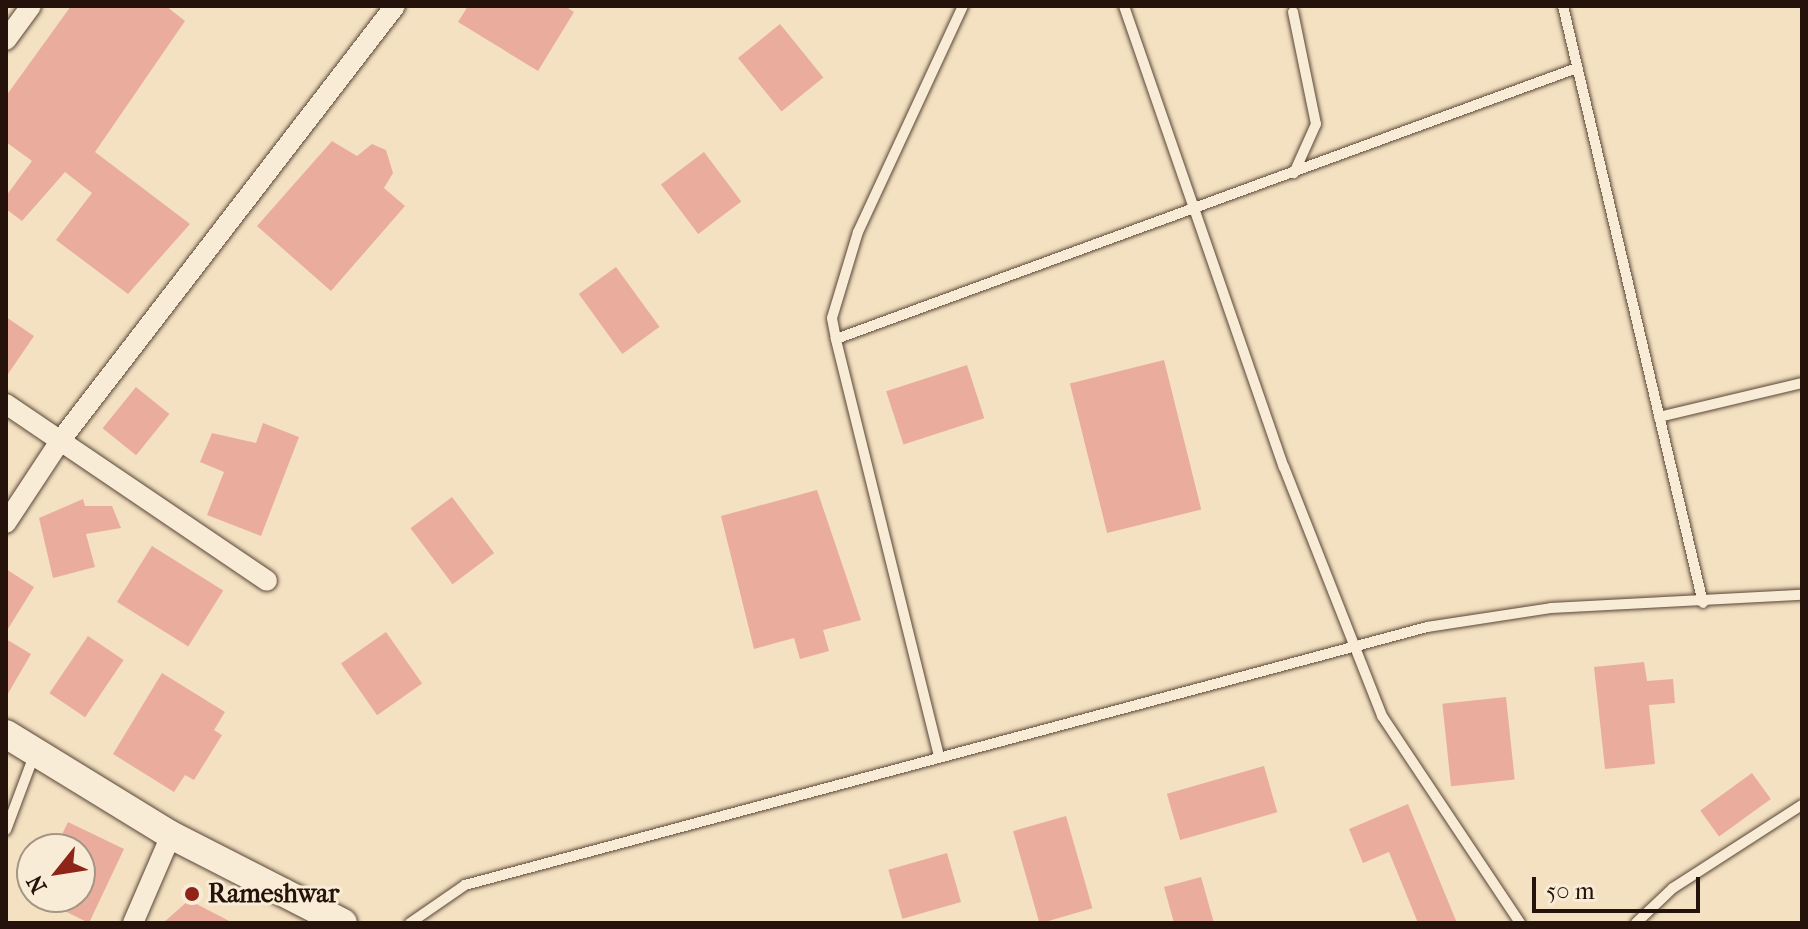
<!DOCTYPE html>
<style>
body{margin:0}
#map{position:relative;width:1808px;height:929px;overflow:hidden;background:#f4e1c1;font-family:"IM FELL French Canon",serif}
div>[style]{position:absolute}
.building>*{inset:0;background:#eaad9d;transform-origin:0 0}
.roads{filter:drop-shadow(0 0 2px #594638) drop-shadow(0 0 2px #594638)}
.service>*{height:10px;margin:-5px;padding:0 5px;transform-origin:5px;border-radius:5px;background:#f8ecd7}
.minor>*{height:20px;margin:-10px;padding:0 10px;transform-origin:10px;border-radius:10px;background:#f8ecd7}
.secondary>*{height:28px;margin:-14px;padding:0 14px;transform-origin:14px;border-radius:14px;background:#f8ecd7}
.dots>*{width:22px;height:22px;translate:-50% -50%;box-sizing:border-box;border:4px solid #f8ecd7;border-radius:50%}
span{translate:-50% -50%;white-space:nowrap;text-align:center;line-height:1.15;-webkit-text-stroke:6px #f8ecd7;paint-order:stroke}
.poi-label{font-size:26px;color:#25120b;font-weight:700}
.left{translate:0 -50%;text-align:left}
.frame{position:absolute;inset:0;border:8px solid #25120b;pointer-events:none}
.north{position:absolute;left:16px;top:833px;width:80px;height:80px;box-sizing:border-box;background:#f8ecd7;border:2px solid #a49585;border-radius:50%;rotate:240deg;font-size:22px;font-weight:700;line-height:32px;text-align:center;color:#25120b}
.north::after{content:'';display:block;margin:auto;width:28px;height:36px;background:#8f2418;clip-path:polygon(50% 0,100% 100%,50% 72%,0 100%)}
.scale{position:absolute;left:1532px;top:877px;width:168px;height:36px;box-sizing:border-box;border:4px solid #25120b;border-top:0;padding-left:10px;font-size:24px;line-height:28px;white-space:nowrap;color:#25120b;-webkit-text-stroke:6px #f8ecd7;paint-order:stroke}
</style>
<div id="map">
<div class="building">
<i style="clip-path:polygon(71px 6px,166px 6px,185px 21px,95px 152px,190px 224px,128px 294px,56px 240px,92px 193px,65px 172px,22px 221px,6px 209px,6px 196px,32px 161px,6px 142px,6px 96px)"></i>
<i style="clip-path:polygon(468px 6px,565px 6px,574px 12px,538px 71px,458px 22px)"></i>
<i style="left:780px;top:24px;width:69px;height:54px;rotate:51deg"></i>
<i style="clip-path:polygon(332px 141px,357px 156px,372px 144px,386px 150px,393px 173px,384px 188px,405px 206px,331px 291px,257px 226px)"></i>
<i style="left:704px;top:152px;width:62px;height:54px;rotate:53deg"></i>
<i style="left:616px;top:267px;width:74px;height:46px;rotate:54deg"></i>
<i style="clip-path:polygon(6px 317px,34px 336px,6px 377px)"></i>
<i style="left:1164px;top:360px;width:154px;height:97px;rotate:76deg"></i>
<i style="left:967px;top:365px;width:56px;height:85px;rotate:72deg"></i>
<i style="left:136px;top:387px;width:43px;height:53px;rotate:39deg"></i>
<i style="clip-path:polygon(263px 423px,299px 437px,261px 536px,207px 515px,224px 472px,200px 462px,212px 433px,256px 443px)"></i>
<i style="clip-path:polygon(817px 490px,861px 620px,823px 630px,829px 651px,800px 659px,794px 638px,754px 649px,721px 516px)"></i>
<i style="left:452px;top:497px;width:70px;height:52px;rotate:53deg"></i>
<i style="clip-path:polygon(83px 499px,85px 506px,112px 506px,121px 528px,86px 534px,95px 567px,53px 578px,39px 518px)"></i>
<i style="left:152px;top:546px;width:84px;height:66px;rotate:32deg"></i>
<i style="clip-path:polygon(6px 569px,34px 587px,6px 632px)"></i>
<i style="left:386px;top:632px;width:63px;height:55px;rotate:55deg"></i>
<i style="left:88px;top:636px;width:43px;height:69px;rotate:34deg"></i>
<i style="clip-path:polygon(6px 639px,31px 654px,6px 697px)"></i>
<i style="clip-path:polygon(1644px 662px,1647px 681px,1673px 679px,1675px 703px,1649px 705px,1655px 764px,1605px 769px,1594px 667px)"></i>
<i style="clip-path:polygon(162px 673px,225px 712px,214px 730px,222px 735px,194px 780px,185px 775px,174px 792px,113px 754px)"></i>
<i style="left:1506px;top:697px;width:83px;height:64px;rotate:84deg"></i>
<i style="left:1264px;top:766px;width:48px;height:101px;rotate:74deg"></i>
<i style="left:1752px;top:773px;width:32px;height:64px;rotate:54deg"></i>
<i style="clip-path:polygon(1408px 804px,1457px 923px,1418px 923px,1389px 852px,1363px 863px,1349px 829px)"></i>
<i style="left:1066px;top:816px;width:96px;height:55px;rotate:74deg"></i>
<i style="clip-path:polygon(68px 822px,124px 849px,89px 923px,36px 897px,80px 897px,80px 849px,55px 849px)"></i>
<i style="left:947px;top:853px;width:51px;height:61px;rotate:74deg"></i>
<i style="clip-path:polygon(1201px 877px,1214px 923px,1174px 923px,1164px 887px)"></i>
<i style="clip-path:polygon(189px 900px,233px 923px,163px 923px)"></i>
</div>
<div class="roads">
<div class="service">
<i style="left:1124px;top:6px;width:488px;rotate:70.9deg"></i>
<i style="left:1284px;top:467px;width:268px;rotate:68.5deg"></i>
<i style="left:1382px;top:716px;width:249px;rotate:56.3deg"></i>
<i style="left:1563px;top:6px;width:613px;rotate:76.8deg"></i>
<i style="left:1293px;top:12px;width:114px;rotate:78.4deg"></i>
<i style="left:1316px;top:124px;width:54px;rotate:114.2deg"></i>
<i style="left:836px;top:339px;width:21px;rotate:-101deg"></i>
<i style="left:832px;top:318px;width:90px;rotate:-73.2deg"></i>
<i style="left:858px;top:232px;width:249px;rotate:-65.1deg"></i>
<i style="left:1659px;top:417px;width:147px;rotate:-13.4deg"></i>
<i style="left:939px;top:756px;width:430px;rotate:-103.9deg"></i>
<i style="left:836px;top:339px;width:789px;rotate:-20.09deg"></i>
<i style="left:6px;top:830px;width:82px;rotate:-69.4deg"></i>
<i style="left:410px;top:923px;width:67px;rotate:-34.6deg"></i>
<i style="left:465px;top:885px;width:996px;rotate:-15.01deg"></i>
<i style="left:1427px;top:627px;width:125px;rotate:-8.7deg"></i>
<i style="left:1551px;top:608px;width:251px;rotate:-3deg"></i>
<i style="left:1636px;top:923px;width:51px;rotate:-43.4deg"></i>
<i style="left:1673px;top:888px;width:153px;rotate:-32.8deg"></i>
</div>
<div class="minor">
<i style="left:6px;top:40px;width:42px;rotate:-53.7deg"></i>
<i style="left:6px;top:404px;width:315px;rotate:34.1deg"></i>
<i style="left:6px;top:523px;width:98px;rotate:-56.6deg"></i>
<i style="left:60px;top:441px;width:549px;rotate:-52.4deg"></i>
<i style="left:133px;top:923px;width:96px;rotate:-66.6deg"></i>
</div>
<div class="secondary">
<i style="left:6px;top:734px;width:193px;rotate:31.5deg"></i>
<i style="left:171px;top:835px;width:193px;rotate:27.1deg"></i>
</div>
</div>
<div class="dots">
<i style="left:192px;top:894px;background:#8f2418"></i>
</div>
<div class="poi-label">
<span class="left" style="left:208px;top:894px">Rameshwar</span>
</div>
<div class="frame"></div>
<div class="north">N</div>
<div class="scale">50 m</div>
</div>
